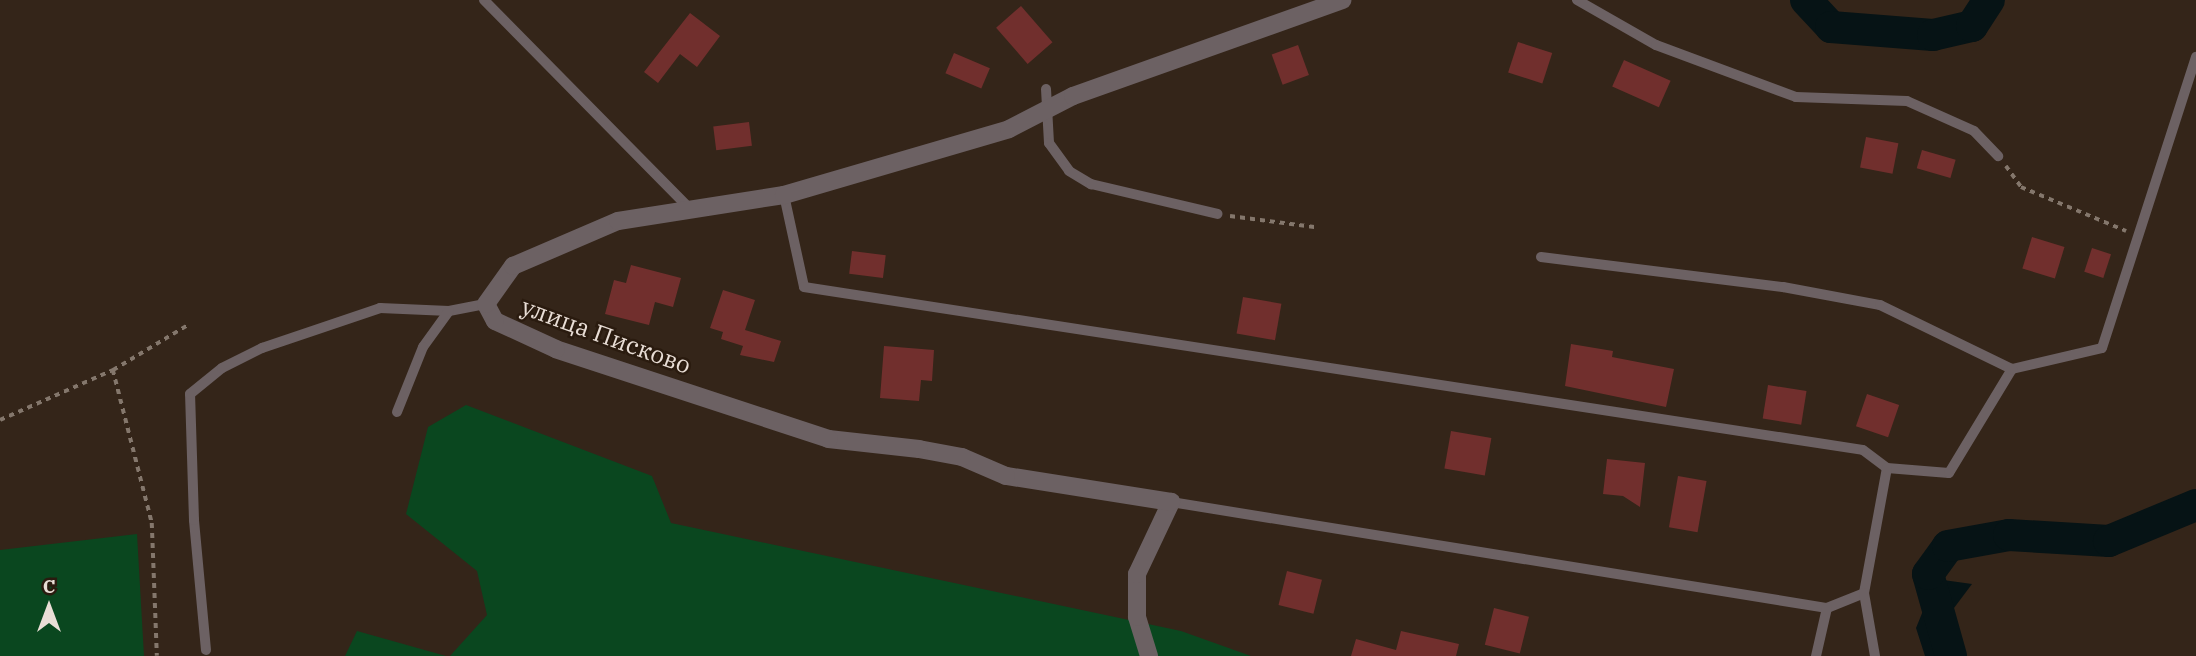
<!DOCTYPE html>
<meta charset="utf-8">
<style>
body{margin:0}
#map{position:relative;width:2196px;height:656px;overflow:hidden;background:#342519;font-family:"IBM Plex Serif",serif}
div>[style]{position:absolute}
.green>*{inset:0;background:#0a471f}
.water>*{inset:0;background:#061315}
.river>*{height:32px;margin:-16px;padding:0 16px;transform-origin:16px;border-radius:16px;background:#061315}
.building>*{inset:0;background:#712f2d;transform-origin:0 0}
.path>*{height:3.5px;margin-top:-1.75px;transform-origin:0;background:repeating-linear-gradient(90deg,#84776c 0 5px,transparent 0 10px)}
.lane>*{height:10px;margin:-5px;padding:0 5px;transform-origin:5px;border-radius:5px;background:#6c6163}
.street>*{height:18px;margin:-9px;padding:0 9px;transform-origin:9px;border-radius:9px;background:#6c6163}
span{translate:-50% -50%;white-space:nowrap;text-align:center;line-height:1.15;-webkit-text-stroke:5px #2a1b0f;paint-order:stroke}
.street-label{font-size:24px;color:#e9ded6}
.north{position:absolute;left:14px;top:572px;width:70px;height:70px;-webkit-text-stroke:5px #2a1b0f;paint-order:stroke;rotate:0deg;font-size:19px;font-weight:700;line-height:28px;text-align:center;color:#e9ded6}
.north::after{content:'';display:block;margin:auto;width:24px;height:32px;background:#e9ded6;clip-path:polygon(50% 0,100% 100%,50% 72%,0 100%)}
</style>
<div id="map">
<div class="green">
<i style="clip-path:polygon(466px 405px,652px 476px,671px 523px,1181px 631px,1251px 656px,450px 656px,487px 615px,477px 571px,406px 514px,428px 427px)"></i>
<i style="clip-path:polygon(137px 534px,144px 656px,0 656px,0 550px)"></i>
<i style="clip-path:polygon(357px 631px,446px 656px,345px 656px)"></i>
</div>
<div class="water">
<i style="clip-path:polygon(1936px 579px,1972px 584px,1951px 612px,1953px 637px,1963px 656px,1925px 656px,1916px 628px)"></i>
</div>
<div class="river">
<i style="left:1806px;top:0;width:37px;rotate:47deg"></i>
<i style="left:1831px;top:27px;width:102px;rotate:4.5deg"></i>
<i style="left:1933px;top:35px;width:40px;rotate:-13deg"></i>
<i style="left:1972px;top:26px;width:31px;rotate:-57deg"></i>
<i style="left:1951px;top:656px;width:85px;rotate:-105.7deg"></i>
<i style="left:1928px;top:574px;width:34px;rotate:-54deg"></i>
<i style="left:1948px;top:546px;width:62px;rotate:-10.2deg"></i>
<i style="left:2009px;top:535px;width:100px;rotate:3.4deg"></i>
<i style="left:2109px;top:541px;width:94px;rotate:-22.5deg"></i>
</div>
<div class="building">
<i style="left:1021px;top:6px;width:48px;height:33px;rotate:49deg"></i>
<i style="clip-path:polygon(690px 13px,720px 36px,697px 67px,680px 54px,658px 83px,644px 72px)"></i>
<i style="left:1518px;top:42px;width:36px;height:32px;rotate:18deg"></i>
<i style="left:1298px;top:45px;width:32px;height:28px;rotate:70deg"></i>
<i style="left:954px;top:53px;width:39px;height:22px;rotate:23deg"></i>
<i style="left:1624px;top:60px;width:51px;height:29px;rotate:24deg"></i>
<i style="left:749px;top:122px;width:24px;height:36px;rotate:83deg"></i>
<i style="left:1866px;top:137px;width:33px;height:31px;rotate:11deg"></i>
<i style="left:1922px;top:150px;width:35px;height:19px;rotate:16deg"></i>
<i style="left:2032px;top:237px;width:34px;height:33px;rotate:17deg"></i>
<i style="left:2092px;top:248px;width:20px;height:25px;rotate:18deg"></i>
<i style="left:852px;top:251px;width:34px;height:23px;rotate:7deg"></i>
<i style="clip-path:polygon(631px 265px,681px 278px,673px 307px,655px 302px,649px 325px,605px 314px,614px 280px,626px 283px)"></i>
<i style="clip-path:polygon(723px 290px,755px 300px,745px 330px,781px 341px,774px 362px,740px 355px,743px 346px,721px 339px,723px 332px,710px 328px)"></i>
<i style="left:1243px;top:297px;width:39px;height:37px;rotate:10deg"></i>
<i style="clip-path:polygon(1571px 344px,1613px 351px,1612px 357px,1674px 369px,1666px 407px,1565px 386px)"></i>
<i style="clip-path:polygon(884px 346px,934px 350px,932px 381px,921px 380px,919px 401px,880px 398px)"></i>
<i style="left:1768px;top:385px;width:39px;height:34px;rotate:9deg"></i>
<i style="left:1867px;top:394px;width:34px;height:34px;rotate:19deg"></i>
<i style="left:1451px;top:431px;width:41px;height:38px;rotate:10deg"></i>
<i style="clip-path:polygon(1607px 459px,1645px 463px,1640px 507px,1623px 496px,1603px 494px)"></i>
<i style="left:1678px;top:476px;width:29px;height:52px;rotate:10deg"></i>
<i style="left:1287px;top:571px;width:36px;height:35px;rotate:14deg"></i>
<i style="left:1494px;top:608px;width:36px;height:38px;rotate:14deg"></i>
<i style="clip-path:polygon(1401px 631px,1459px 644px,1456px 656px,1351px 656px,1356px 639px,1396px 650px)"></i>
</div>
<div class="path">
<i style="left:2006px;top:166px;width:26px;rotate:54deg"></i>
<i style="left:2021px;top:187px;width:114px;rotate:22.7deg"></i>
<i style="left:1230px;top:216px;width:85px;rotate:7.5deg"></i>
<i style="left:113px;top:370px;width:158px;rotate:75.7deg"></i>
<i style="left:152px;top:523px;width:133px;rotate:87.8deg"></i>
<i style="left:0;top:420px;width:124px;rotate:-23.9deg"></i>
<i style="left:113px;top:370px;width:87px;rotate:-31deg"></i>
</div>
<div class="lane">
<i style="left:484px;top:0;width:293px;rotate:45.4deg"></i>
<i style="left:1577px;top:0;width:91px;rotate:29.7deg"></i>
<i style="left:1656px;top:45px;width:149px;rotate:20.4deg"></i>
<i style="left:1796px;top:97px;width:111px;rotate:2.1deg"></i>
<i style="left:1907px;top:101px;width:73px;rotate:24.1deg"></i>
<i style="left:1974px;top:131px;width:35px;rotate:46deg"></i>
<i style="left:1046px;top:89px;width:54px;rotate:86.8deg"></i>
<i style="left:1049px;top:143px;width:34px;rotate:54deg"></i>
<i style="left:1069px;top:171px;width:26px;rotate:31deg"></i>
<i style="left:1091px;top:184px;width:130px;rotate:13.3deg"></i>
<i style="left:784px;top:195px;width:94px;rotate:77.7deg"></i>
<i style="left:804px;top:287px;width:1071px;rotate:8.75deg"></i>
<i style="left:1863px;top:450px;width:30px;rotate:37deg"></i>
<i style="left:1887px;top:468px;width:62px;rotate:4.6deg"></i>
<i style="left:1949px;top:473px;width:122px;rotate:-58.8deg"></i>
<i style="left:2012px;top:369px;width:92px;rotate:-13.1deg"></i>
<i style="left:2102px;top:348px;width:306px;rotate:-72.1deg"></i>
<i style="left:1541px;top:257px;width:244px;rotate:7.1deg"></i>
<i style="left:1783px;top:287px;width:99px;rotate:10.5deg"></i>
<i style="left:1880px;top:305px;width:147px;rotate:25.9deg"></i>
<i style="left:449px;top:311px;width:38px;rotate:-11deg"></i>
<i style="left:1171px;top:502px;width:665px;rotate:9.18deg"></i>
<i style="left:1827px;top:608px;width:40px;rotate:-22deg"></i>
<i style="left:1864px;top:593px;width:127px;rotate:-79.6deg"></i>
<i style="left:1864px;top:593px;width:64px;rotate:80.1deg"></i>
<i style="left:206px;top:650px;width:131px;rotate:-95.3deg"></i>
<i style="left:194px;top:520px;width:126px;rotate:-91.8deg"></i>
<i style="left:190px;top:394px;width:41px;rotate:-39.1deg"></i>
<i style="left:222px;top:368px;width:45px;rotate:-26.6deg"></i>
<i style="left:262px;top:348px;width:125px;rotate:-18.7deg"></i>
<i style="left:380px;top:308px;width:69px;rotate:2.5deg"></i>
<i style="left:449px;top:311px;width:44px;rotate:125.8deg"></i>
<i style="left:423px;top:347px;width:70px;rotate:111.8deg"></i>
<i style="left:1816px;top:656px;width:49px;rotate:-77.1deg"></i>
</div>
<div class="street">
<i style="left:1149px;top:656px;width:41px;rotate:-107.1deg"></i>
<i style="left:1137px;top:617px;width:43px;rotate:-90deg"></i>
<i style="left:1137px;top:574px;width:80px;rotate:-64.7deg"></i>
<i style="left:1171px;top:502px;width:167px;rotate:-171deg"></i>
<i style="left:1006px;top:476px;width:48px;rotate:-156.6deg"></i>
<i style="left:962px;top:457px;width:44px;rotate:-169.5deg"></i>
<i style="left:919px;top:449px;width:91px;rotate:-173.7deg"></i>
<i style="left:829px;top:439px;width:287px;rotate:-161.8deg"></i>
<i style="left:556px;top:349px;width:67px;rotate:-155.3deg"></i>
<i style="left:495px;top:321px;width:19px;rotate:-118deg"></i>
<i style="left:486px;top:304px;width:47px;rotate:-54.6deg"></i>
<i style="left:513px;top:266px;width:114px;rotate:-23.2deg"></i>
<i style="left:618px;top:221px;width:168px;rotate:-8.9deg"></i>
<i style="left:784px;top:195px;width:234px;rotate:-16.3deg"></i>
<i style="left:1009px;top:129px;width:72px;rotate:-27.3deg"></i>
<i style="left:1073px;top:96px;width:286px;rotate:-19.6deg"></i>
</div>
<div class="street-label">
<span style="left:606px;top:336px;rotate:20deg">улица Писково</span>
</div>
<div class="north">С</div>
</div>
